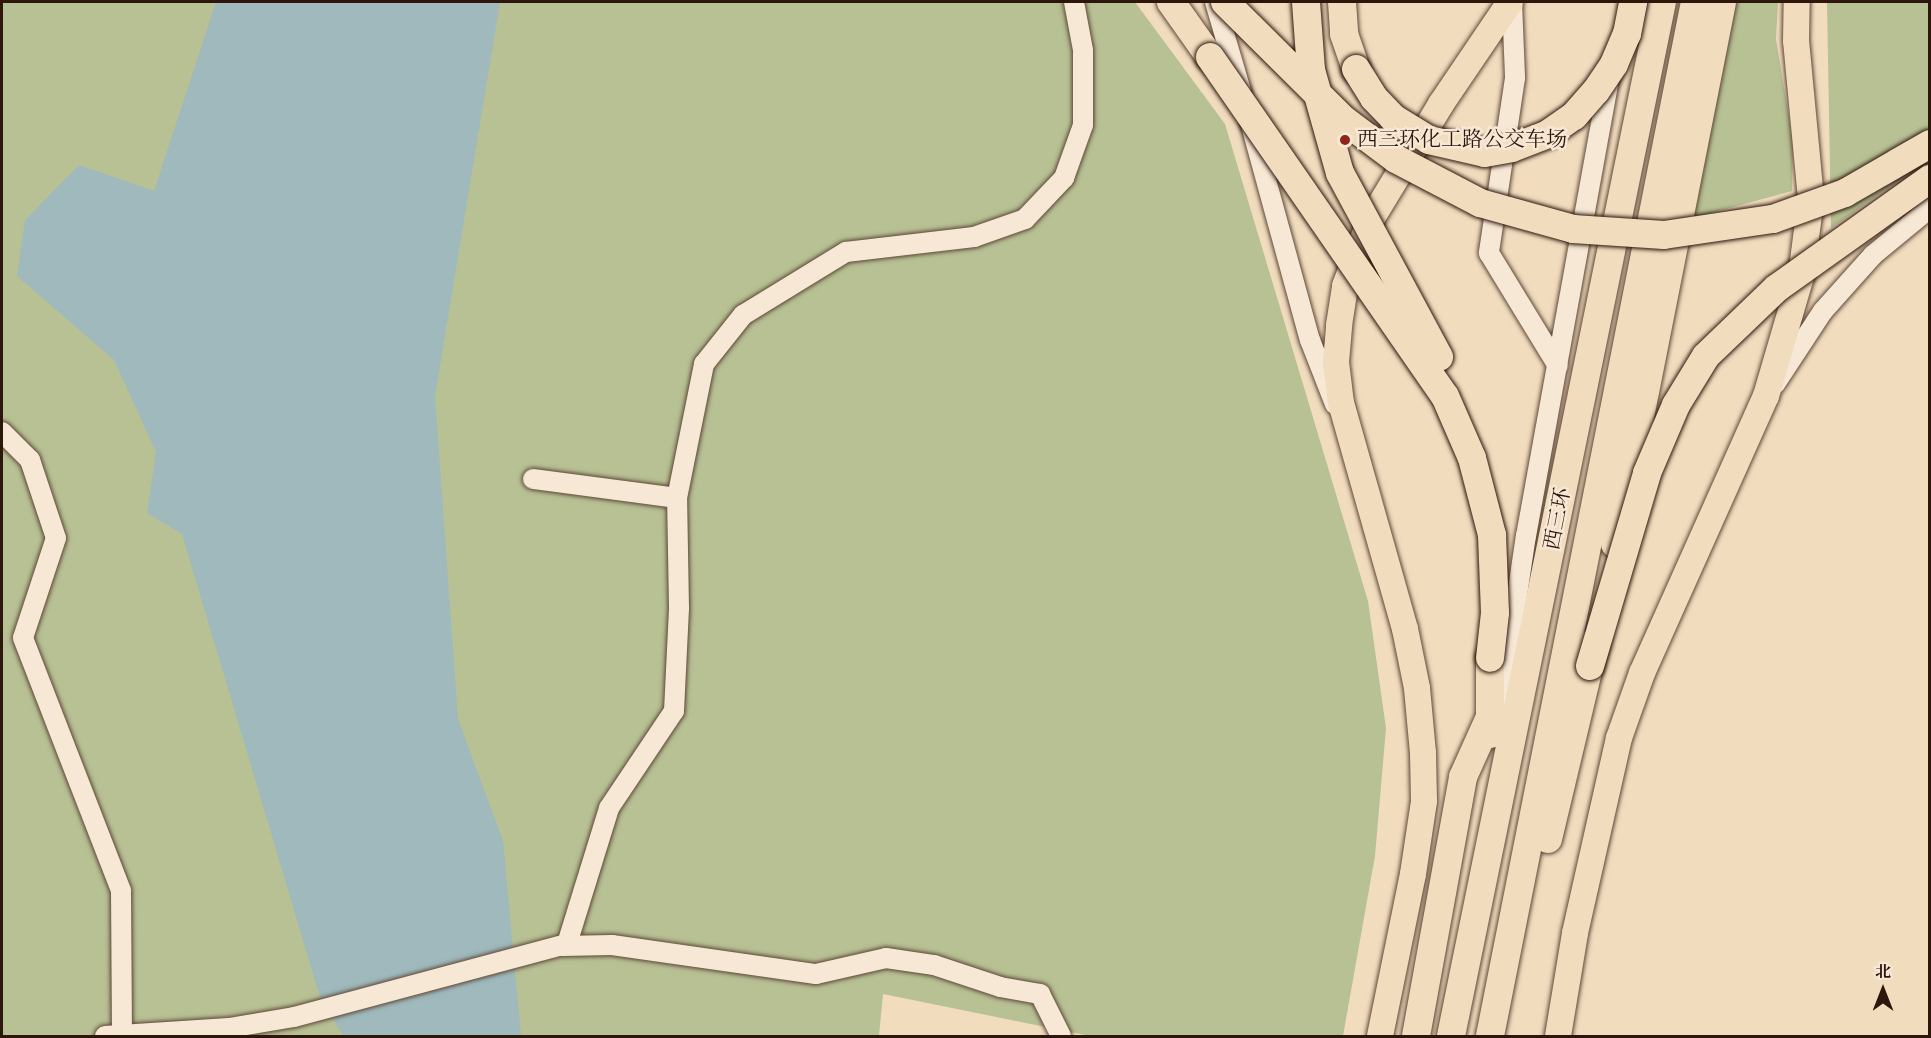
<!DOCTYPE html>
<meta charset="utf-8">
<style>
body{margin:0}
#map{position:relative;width:1931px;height:1038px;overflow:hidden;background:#f1dcbe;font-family:"IM FELL Double Pica","Noto Serif SC",serif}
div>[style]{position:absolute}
.green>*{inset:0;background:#b7c194}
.water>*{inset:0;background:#9fb9bc}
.roads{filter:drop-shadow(0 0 2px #5e4838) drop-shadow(0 0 2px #5e4838)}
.minor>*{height:20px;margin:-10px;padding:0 10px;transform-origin:10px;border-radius:10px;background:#f6e8d5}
.major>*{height:26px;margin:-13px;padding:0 13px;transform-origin:13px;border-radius:13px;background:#f1dcbe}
.highway>*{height:28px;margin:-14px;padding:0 14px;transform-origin:14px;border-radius:14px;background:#f1dcbe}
.bridges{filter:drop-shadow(0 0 2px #2d160c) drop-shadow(0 0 2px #2d160c)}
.highway-bridge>*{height:28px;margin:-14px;padding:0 14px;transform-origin:14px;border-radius:14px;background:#f1dcbe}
.dots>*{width:16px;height:16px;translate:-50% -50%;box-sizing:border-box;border:3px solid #f6e8d5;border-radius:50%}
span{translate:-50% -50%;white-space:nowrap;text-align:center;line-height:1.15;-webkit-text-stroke:5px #f6e8d5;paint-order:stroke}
.poi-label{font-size:21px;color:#2d160c}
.left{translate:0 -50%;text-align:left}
.street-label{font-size:21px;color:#2d160c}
.frame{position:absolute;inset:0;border:3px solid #2d160c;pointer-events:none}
.north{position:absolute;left:1853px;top:960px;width:60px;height:60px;-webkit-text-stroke:4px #f6e8d5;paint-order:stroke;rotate:0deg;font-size:16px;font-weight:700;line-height:24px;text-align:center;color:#2d160c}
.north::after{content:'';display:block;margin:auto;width:21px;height:27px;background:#2d160c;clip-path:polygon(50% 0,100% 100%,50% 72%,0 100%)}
</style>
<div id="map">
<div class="green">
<i style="clip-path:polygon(2px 2px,1135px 2px,1225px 124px,1368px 601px,1386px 728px,1375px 856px,1343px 1036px,1090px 1036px,883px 994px,879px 1036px,2px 1036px)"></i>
<i style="clip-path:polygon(1731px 2px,1778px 2px,1776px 39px,1793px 142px,1792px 191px,1693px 218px)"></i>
<i style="clip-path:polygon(1827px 2px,1930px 2px,1929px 159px,1831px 228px)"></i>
</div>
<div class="water">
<i style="clip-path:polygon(216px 2px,500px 2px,435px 396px,458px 719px,503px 841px,521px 1036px,343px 1036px,319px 994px,182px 534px,147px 513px,156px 452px,114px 360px,17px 276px,25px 220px,79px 165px,154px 191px)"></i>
</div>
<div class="roads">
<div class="minor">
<i style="left:1215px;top:2px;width:93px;rotate:73.7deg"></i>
<i style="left:1512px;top:2px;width:76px;rotate:87.7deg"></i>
<i style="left:1515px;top:78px;width:177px;rotate:98.5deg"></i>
<i style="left:1489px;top:253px;width:132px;rotate:58.6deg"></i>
<i style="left:1251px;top:125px;width:223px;rotate:74.7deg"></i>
<i style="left:1310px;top:340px;width:69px;rotate:68.7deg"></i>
<i style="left:1775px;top:384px;width:87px;rotate:-56.7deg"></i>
<i style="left:1823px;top:311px;width:75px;rotate:-48.2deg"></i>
<i style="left:1873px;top:255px;width:74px;rotate:-39.5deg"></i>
<i style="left:2px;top:432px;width:40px;rotate:45deg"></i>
<i style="left:30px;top:460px;width:82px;rotate:71.6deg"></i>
<i style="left:56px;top:538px;width:105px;rotate:108.3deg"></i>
<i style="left:23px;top:638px;width:271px;rotate:68.8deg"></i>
<i style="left:121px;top:891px;width:145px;rotate:89.6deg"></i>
<i style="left:533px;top:479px;width:145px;rotate:7.5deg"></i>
<i style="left:1496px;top:704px;width:17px;rotate:-65deg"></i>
<i style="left:1503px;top:689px;width:155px;rotate:-81.5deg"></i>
<i style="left:1526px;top:536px;width:469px;rotate:-79.7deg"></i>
<i style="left:562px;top:946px;width:50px;rotate:-1.1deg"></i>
<i style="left:612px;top:945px;width:206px;rotate:8.1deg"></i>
<i style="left:816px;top:974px;width:72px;rotate:-12.9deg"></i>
<i style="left:886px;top:958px;width:49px;rotate:8.3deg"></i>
<i style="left:934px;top:965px;width:70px;rotate:18.4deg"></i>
<i style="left:1000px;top:987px;width:41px;rotate:9.9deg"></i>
<i style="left:1040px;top:994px;width:47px;rotate:63.4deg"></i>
<i style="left:105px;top:1036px;width:124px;rotate:-3.7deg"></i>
<i style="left:229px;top:1028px;width:66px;rotate:-9.6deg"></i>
<i style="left:294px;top:1017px;width:283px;rotate:-15deg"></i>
<i style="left:567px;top:944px;width:142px;rotate:-72.8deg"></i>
<i style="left:609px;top:808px;width:117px;rotate:-56.2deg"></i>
<i style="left:674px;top:711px;width:103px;rotate:-87.2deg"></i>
<i style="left:679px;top:608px;width:110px;rotate:-91deg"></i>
<i style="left:677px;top:498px;width:137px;rotate:-78.6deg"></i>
<i style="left:704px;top:364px;width:63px;rotate:-51.5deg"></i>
<i style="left:743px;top:315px;width:121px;rotate:-31.5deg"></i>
<i style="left:846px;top:252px;width:129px;rotate:-6.7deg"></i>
<i style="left:974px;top:237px;width:54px;rotate:-19.4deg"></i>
<i style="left:1025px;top:219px;width:57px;rotate:-46.4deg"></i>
<i style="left:1064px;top:178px;width:56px;rotate:-70.3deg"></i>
<i style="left:1083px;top:125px;width:75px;rotate:-90deg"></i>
<i style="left:1083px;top:50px;width:49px;rotate:-100.6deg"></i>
</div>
<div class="major">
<i style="left:1380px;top:1036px;width:165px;rotate:-78.5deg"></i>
<i style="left:1413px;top:874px;width:74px;rotate:-81.4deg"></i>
<i style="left:1424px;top:801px;width:48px;rotate:-91.2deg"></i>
<i style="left:1423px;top:753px;width:65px;rotate:-95.3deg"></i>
<i style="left:1417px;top:688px;width:60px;rotate:-101.5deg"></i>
<i style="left:1405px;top:629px;width:235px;rotate:-105.8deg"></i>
<i style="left:1341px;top:403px;width:41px;rotate:-97deg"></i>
<i style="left:1336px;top:362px;width:37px;rotate:-85deg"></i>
<i style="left:1339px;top:325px;width:39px;rotate:-81deg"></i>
<i style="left:1345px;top:286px;width:67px;rotate:-69.1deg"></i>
<i style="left:1369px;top:223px;width:139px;rotate:-58.8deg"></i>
<i style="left:1441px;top:104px;width:123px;rotate:-55.9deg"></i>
<i style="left:1558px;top:1036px;width:104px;rotate:-80.6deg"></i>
<i style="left:1575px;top:933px;width:200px;rotate:-77.3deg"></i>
<i style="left:1619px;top:738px;width:69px;rotate:-70.5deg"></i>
<i style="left:1642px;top:673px;width:303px;rotate:-65.9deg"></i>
<i style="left:1766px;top:396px;width:125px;rotate:-73.7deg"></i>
<i style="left:1801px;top:276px;width:78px;rotate:-82.6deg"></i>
<i style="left:1811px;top:199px;width:159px;rotate:-95.4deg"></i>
<i style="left:1796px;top:41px;width:39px;rotate:-89deg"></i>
</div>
<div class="highway">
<i style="left:1171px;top:2px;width:67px;rotate:54.7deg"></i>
<i style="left:1342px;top:2px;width:32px;rotate:86deg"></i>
<i style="left:1344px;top:34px;width:37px;rotate:71deg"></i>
<i style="left:1615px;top:544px;width:552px;rotate:-78.83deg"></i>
<i style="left:1490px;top:658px;width:76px;rotate:90deg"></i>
<i style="left:1548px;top:839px;width:203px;rotate:-76.6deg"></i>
<i style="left:1416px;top:1036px;width:263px;rotate:-79.7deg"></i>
<i style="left:1463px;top:777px;width:66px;rotate:-65.8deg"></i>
<i style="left:1451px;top:1036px;width:1055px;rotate:-78.47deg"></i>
<i style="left:1490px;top:1036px;width:1054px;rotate:-78.79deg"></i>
</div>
</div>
<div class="bridges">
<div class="highway-bridge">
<i style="left:1225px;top:2px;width:168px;rotate:44.8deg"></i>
<i style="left:1344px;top:120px;width:65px;rotate:36.9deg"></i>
<i style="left:1396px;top:159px;width:95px;rotate:27.6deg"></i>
<i style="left:1480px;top:203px;width:97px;rotate:15.6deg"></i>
<i style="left:1573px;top:229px;width:91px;rotate:3.8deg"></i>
<i style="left:1664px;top:235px;width:110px;rotate:-8.4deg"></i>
<i style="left:1773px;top:219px;width:77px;rotate:-19.9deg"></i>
<i style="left:1845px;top:193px;width:98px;rotate:-30deg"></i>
<i style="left:1306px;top:2px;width:68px;rotate:85.8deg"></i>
<i style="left:1311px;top:70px;width:107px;rotate:74.3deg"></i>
<i style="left:1340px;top:173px;width:209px;rotate:61.7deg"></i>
<i style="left:1210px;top:57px;width:412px;rotate:55.3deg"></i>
<i style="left:1445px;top:396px;width:68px;rotate:66.5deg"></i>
<i style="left:1472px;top:458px;width:80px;rotate:75.4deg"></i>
<i style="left:1492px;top:535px;width:78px;rotate:87.8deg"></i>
<i style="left:1495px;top:613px;width:45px;rotate:96.3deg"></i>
<i style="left:1356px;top:69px;width:34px;rotate:58deg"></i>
<i style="left:1374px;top:98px;width:28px;rotate:46deg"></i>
<i style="left:1393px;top:118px;width:42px;rotate:31.4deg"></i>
<i style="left:1429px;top:140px;width:57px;rotate:13.1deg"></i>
<i style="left:1485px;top:153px;width:27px;rotate:-10deg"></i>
<i style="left:1512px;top:148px;width:39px;rotate:-21deg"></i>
<i style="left:1548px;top:134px;width:32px;rotate:-35deg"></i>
<i style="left:1574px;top:116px;width:33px;rotate:-49deg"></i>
<i style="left:1596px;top:91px;width:32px;rotate:-56deg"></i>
<i style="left:1614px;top:64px;width:33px;rotate:-67deg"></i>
<i style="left:1627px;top:34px;width:33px;rotate:-79deg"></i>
<i style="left:1590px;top:666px;width:201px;rotate:-73.5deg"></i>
<i style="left:1647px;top:473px;width:74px;rotate:-66.9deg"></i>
<i style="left:1676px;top:405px;width:57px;rotate:-58.5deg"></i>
<i style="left:1706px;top:356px;width:98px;rotate:-43.8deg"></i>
<i style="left:1777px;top:288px;width:188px;rotate:-35.5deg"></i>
</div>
</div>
<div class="dots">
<i style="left:1345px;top:140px;background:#8f2418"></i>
</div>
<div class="poi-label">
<span class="left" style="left:1357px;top:140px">西三环化工路公交车场</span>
</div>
<div class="street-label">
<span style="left:1558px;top:519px;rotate:-79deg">西三环</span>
</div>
<div class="frame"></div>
<div class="north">北</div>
</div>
